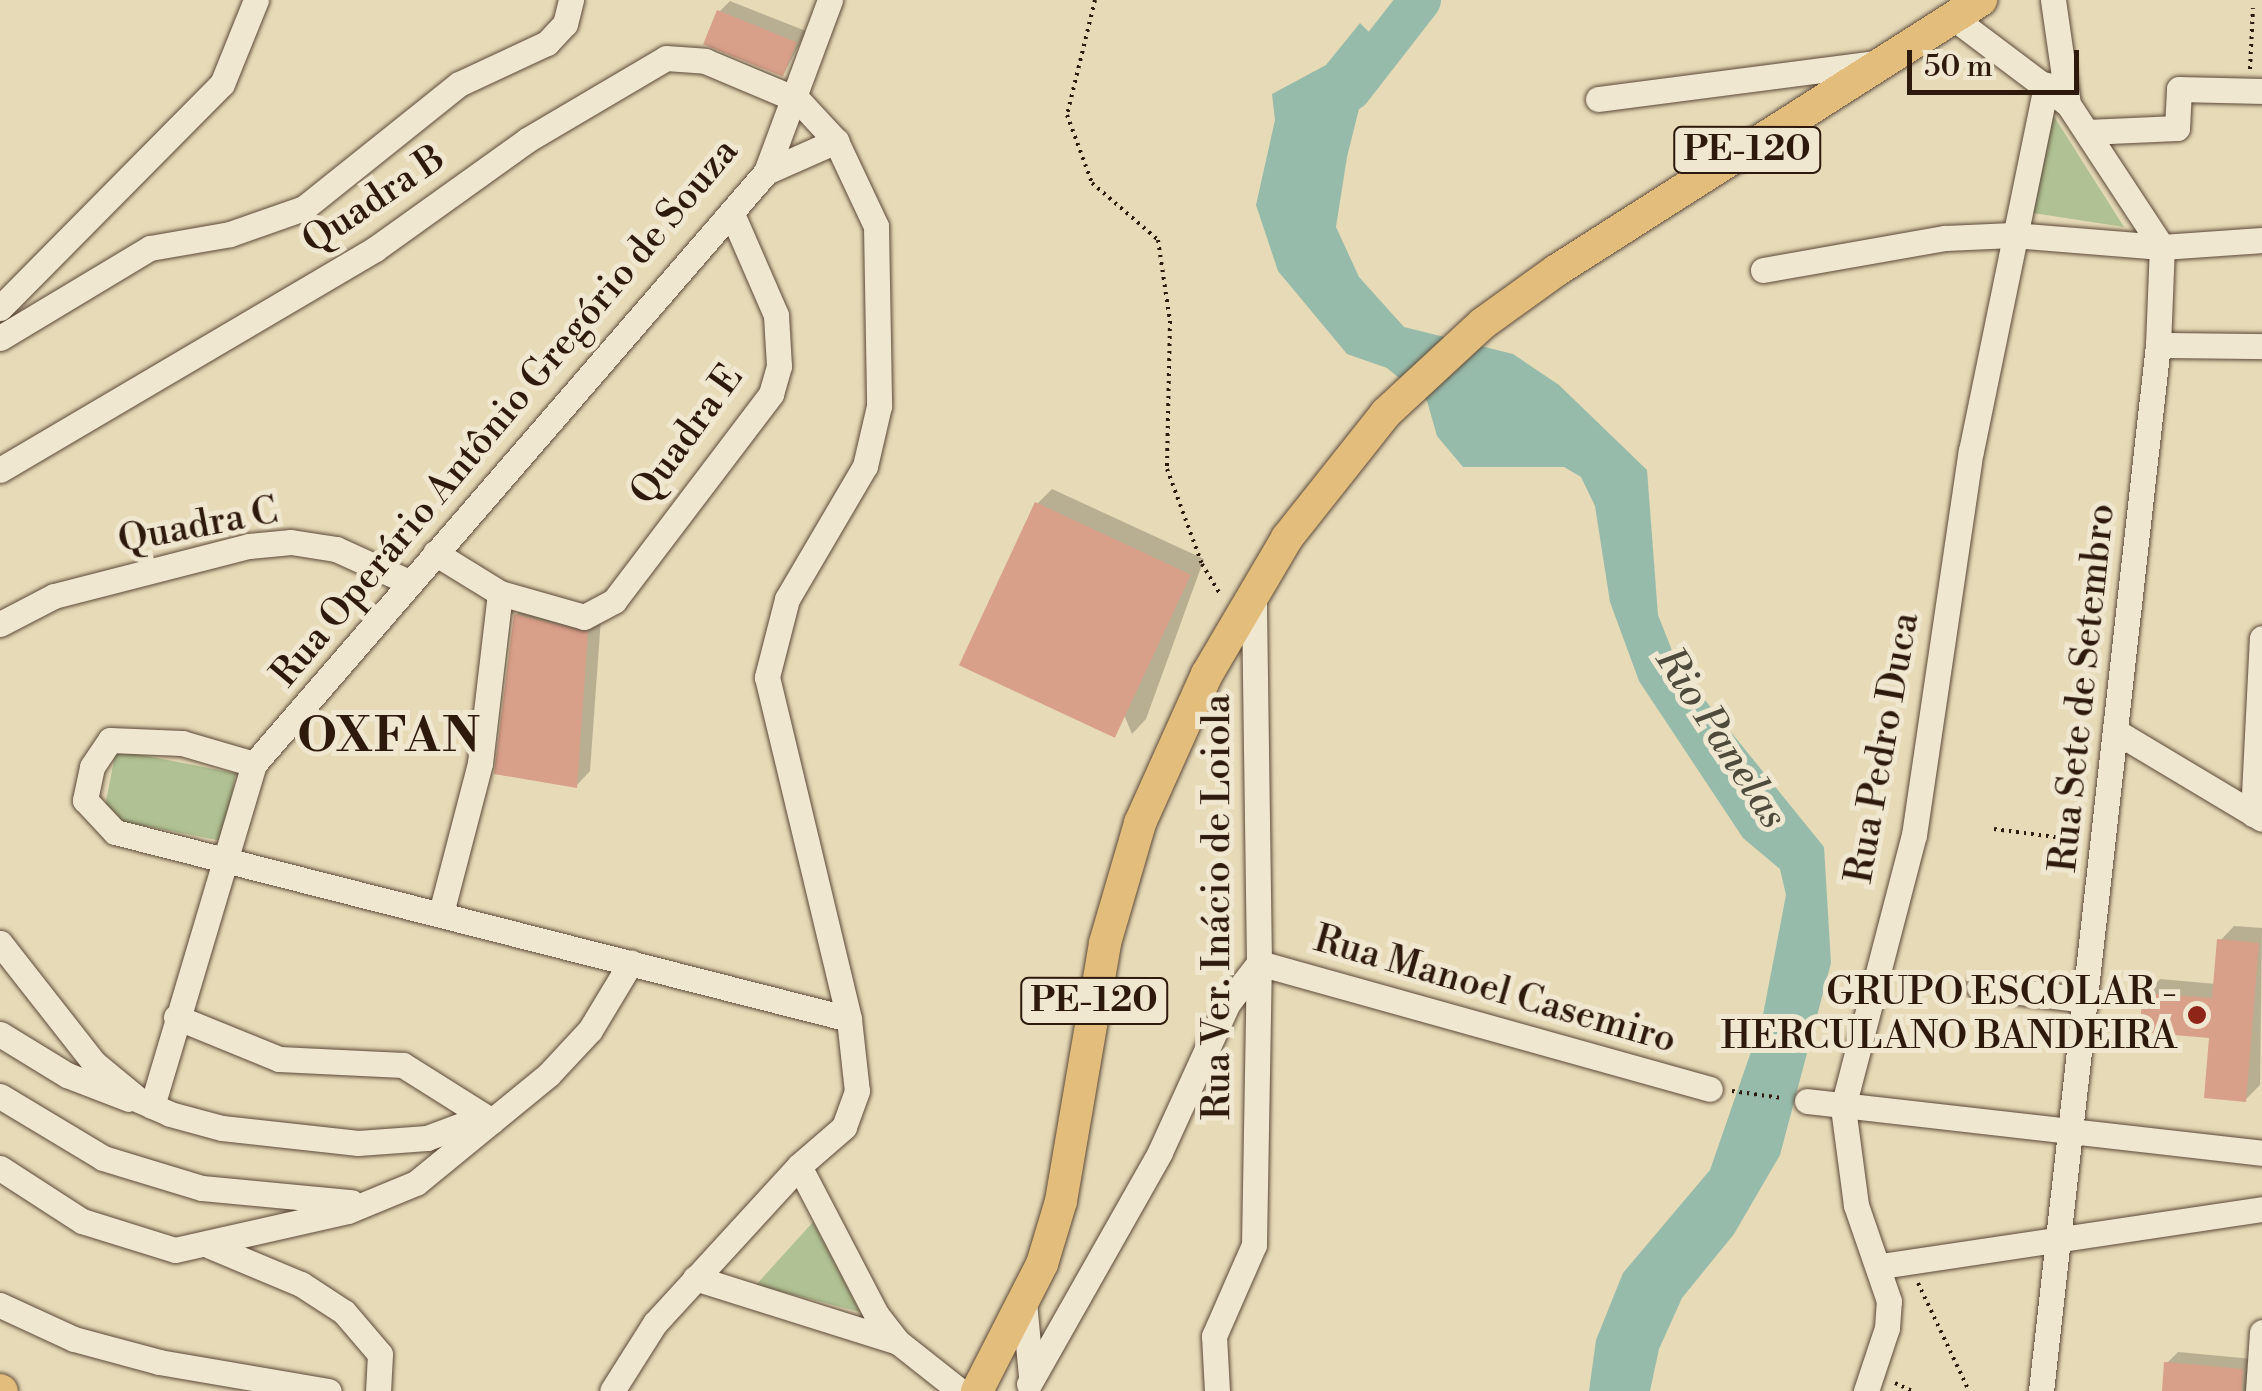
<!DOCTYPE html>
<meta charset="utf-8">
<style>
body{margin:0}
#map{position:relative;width:2262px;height:1391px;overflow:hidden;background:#e6dab7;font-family:"Libre Bodoni",serif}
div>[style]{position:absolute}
.green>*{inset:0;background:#b0c193;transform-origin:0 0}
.water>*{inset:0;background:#97bbaa}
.shadow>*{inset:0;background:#0003}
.river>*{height:42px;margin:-21px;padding:0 21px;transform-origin:21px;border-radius:21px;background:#97bbaa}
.building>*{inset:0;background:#d89f89;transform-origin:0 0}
.path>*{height:4px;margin-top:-2px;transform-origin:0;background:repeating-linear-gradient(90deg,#2e190d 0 2.5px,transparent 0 7.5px)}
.roads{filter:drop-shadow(0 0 2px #5c4938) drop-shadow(0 0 2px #5c4938)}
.minor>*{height:25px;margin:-12.5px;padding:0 12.5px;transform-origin:12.5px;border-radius:12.5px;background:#efe7d0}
.major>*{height:32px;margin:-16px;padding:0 16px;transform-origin:16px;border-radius:16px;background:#e3bd7c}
.dots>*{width:28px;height:28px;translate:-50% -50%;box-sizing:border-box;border:5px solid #efe7d0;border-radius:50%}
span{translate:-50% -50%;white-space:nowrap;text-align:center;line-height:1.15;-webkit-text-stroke:10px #efe7d0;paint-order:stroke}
.shield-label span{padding:2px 8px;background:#efe7d0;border:2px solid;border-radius:8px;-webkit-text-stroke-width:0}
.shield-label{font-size:35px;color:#2e190d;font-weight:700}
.street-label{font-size:38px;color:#2e190d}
.poi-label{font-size:38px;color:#2e190d}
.right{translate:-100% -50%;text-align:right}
.water-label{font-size:40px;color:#4e4a3c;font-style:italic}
.district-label{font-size:48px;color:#2e190d;font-weight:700;letter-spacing:2.5px}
.scale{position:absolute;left:1907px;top:50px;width:172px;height:45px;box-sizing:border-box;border:5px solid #2e190d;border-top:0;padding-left:12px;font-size:30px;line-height:35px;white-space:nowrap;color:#2e190d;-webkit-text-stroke:8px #efe7d0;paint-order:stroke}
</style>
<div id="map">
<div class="green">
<i style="clip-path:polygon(2053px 115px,2124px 227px,2033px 213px)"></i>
<i style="left:116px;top:750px;width:122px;height:69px;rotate:11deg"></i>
<i style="clip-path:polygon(813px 1222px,860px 1312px,756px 1285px)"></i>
</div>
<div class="water">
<i style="clip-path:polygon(1360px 23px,1396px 59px,1359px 109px,1347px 157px,1336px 227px,1359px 277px,1404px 327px,1513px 354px,1559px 385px,1647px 470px,1658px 615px,1679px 668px,1824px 847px,1831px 963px,1780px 1155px,1734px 1234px,1682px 1298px,1659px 1349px,1650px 1391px,1589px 1391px,1596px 1340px,1623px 1273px,1710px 1170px,1762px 1020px,1786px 895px,1780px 869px,1743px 838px,1639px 681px,1610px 602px,1595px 506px,1581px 477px,1564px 467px,1463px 467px,1437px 436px,1427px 401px,1387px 368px,1347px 354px,1278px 271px,1256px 205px,1275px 120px,1272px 94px,1326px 65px)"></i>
</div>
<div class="shadow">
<i style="clip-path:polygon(730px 1px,806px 31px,784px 74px,719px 12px)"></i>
<i style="clip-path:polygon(1052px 489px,1204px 559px,1146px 719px,1132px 734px,1037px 504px)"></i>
<i style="clip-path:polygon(531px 600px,601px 618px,590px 771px,576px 786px,516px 615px)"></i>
<i style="clip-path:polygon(2234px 926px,2262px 928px,2260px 1085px,2246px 1099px,2212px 1036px,2145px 994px,2160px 979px,2216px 984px,2220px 941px)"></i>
<i style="clip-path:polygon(2178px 1352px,2253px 1359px,2259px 1391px,2164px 1391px,2167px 1363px)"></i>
</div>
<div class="river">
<i style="left:1350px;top:90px;width:114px;rotate:-52.1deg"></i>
</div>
<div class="building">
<i style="left:717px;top:10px;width:86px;height:37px;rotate:22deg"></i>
<i style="left:1035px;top:502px;width:172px;height:180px;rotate:25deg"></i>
<i style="clip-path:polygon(514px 614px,588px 632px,577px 788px,494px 774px)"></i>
<i style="clip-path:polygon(2217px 939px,2259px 943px,2246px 1102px,2204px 1098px,2209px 1038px,2139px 1032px,2143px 993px,2212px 998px)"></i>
<i style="clip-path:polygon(2164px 1362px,2243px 1369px,2242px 1391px,2162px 1391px)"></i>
</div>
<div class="path">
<i style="left:1095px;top:0;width:118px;rotate:103.7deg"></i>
<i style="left:1067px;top:115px;width:72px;rotate:69.8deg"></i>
<i style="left:1092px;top:183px;width:87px;rotate:40.8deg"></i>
<i style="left:1158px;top:240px;width:82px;rotate:81.6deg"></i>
<i style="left:1170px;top:321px;width:148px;rotate:91.2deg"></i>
<i style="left:1167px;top:469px;width:101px;rotate:69.8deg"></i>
<i style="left:1202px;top:564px;width:35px;rotate:59deg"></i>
<i style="left:2250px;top:69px;width:61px;rotate:-87.2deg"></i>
<i style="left:1994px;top:829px;width:85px;rotate:7.5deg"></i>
<i style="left:1732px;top:1091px;width:50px;rotate:8deg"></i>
<i style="left:1918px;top:1283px;width:119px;rotate:64.7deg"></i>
<i style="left:1895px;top:1383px;width:19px;rotate:25deg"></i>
</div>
<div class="roads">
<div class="minor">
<i style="left:2053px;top:0;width:105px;rotate:81.8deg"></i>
<i style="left:1955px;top:19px;width:141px;rotate:37deg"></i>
<i style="left:2068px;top:104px;width:171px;rotate:56.7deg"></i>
<i style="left:1598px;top:99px;width:280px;rotate:-7.4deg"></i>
<i style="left:2087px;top:132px;width:90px;rotate:-2.5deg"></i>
<i style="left:2177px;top:128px;width:39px;rotate:-87deg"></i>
<i style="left:2179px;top:89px;width:83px;rotate:1.4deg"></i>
<i style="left:766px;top:172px;width:77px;rotate:-23.9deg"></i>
<i style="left:1763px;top:270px;width:185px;rotate:-10deg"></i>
<i style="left:1945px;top:238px;width:68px;rotate:-2.5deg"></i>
<i style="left:2013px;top:235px;width:149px;rotate:4.6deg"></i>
<i style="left:2162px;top:247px;width:100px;rotate:-4deg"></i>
<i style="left:0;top:308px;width:315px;rotate:-45.3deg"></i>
<i style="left:222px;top:84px;width:91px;rotate:-68deg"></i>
<i style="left:0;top:338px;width:175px;rotate:-31deg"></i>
<i style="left:150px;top:248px;width:81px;rotate:-9.9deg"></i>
<i style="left:230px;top:234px;width:78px;rotate:-19.4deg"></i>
<i style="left:304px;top:208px;width:198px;rotate:-38.7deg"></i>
<i style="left:459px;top:84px;width:97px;rotate:-25deg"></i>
<i style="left:547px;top:43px;width:26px;rotate:-47deg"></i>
<i style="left:565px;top:24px;width:25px;rotate:-76deg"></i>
<i style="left:2158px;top:345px;width:104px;rotate:0.6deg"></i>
<i style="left:0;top:470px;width:435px;rotate:-30.5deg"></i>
<i style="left:375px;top:249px;width:187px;rotate:-35.6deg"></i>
<i style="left:527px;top:140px;width:161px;rotate:-30.5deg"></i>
<i style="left:666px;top:58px;width:39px;rotate:4deg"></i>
<i style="left:705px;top:61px;width:101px;rotate:22.8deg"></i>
<i style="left:798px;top:100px;width:56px;rotate:47.2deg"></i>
<i style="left:836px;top:141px;width:94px;rotate:64.8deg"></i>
<i style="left:876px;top:226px;width:180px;rotate:89deg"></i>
<i style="left:879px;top:406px;width:62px;rotate:103.1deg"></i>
<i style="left:865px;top:466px;width:154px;rotate:120.4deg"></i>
<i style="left:787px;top:599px;width:81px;rotate:104.4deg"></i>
<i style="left:767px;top:677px;width:352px;rotate:76.5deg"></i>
<i style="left:849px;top:1019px;width:72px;rotate:83.7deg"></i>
<i style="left:857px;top:1091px;width:38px;rotate:110deg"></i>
<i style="left:844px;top:1127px;width:60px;rotate:139.1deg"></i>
<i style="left:799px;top:1166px;width:213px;rotate:132.5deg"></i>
<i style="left:655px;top:1323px;width:80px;rotate:122.3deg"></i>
<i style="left:435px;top:553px;width:76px;rotate:31.6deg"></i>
<i style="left:500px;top:593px;width:87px;rotate:15.9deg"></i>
<i style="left:584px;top:617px;width:34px;rotate:-28deg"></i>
<i style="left:614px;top:601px;width:260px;rotate:-52.8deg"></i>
<i style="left:771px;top:394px;width:29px;rotate:-74deg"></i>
<i style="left:779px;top:366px;width:51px;rotate:-93.4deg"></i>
<i style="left:776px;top:315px;width:110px;rotate:-113.5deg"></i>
<i style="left:0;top:624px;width:61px;rotate:-27.4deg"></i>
<i style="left:54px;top:596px;width:201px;rotate:-14.4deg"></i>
<i style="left:249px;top:546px;width:42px;rotate:-5.4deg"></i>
<i style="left:291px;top:542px;width:46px;rotate:8.8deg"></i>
<i style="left:336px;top:549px;width:82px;rotate:24.4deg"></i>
<i style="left:2115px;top:731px;width:171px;rotate:30.9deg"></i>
<i style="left:254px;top:764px;width:75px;rotate:-163.7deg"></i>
<i style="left:182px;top:743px;width:72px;rotate:-177.6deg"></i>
<i style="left:110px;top:740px;width:32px;rotate:124deg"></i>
<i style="left:92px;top:767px;width:34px;rotate:102deg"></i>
<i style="left:85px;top:800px;width:44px;rotate:46.8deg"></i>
<i style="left:115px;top:832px;width:757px;rotate:14.29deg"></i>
<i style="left:2253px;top:814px;width:176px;rotate:-87.1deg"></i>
<i style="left:441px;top:913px;width:155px;rotate:-75.4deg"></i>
<i style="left:480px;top:763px;width:171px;rotate:-83.3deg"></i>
<i style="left:0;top:943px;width:152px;rotate:51.9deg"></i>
<i style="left:94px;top:1063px;width:58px;rotate:39.4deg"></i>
<i style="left:139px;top:1100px;width:34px;rotate:24deg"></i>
<i style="left:170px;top:1114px;width:54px;rotate:15.1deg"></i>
<i style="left:222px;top:1128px;width:137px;rotate:6.3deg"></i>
<i style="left:358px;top:1143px;width:69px;rotate:-4.1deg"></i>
<i style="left:427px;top:1138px;width:60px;rotate:-20.6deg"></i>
<i style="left:1259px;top:963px;width:468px;rotate:15.6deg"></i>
<i style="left:1979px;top:987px;width:109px;rotate:6.9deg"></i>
<i style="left:176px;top:1017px;width:111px;rotate:22.2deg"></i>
<i style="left:279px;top:1059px;width:124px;rotate:2.8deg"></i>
<i style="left:403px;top:1065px;width:105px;rotate:32.2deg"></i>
<i style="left:0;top:1034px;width:79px;rotate:31.5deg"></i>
<i style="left:67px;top:1075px;width:66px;rotate:21.2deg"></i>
<i style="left:0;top:1096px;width:120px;rotate:31deg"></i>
<i style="left:103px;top:1158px;width:103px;rotate:16.9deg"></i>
<i style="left:202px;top:1188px;width:150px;rotate:5.4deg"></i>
<i style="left:1807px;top:1101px;width:458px;rotate:6.5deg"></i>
<i style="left:152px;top:1106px;width:357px;rotate:-73.4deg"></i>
<i style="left:254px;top:764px;width:783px;rotate:-49.14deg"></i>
<i style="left:766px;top:172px;width:184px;rotate:-69.6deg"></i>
<i style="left:799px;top:1166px;width:167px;rotate:62.5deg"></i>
<i style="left:876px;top:1314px;width:36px;rotate:52deg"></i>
<i style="left:898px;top:1342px;width:79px;rotate:38.3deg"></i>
<i style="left:0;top:1168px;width:98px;rotate:32.9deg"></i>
<i style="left:82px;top:1221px;width:97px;rotate:17.3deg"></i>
<i style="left:175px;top:1250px;width:177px;rotate:-12.7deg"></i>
<i style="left:348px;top:1211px;width:74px;rotate:-22.4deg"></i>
<i style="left:416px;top:1183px;width:172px;rotate:-39.3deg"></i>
<i style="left:549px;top:1074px;width:60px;rotate:-47deg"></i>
<i style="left:590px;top:1030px;width:79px;rotate:-58.9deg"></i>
<i style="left:210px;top:1246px;width:99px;rotate:22.7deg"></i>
<i style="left:301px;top:1284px;width:51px;rotate:33.1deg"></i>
<i style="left:344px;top:1312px;width:55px;rotate:49.4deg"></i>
<i style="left:380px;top:1354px;width:37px;rotate:93deg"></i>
<i style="left:1881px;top:1266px;width:385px;rotate:-8.5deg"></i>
<i style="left:695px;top:1278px;width:210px;rotate:17.5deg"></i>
<i style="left:1024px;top:1302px;width:74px;rotate:84.6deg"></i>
<i style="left:0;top:1305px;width:81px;rotate:24.7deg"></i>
<i style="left:74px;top:1339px;width:88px;rotate:15.1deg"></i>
<i style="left:159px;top:1362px;width:172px;rotate:9.7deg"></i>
<i style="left:1029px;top:1384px;width:266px;rotate:-60.5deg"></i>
<i style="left:1160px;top:1152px;width:164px;rotate:-65.5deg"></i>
<i style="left:1228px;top:1003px;width:51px;rotate:-52.2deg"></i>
<i style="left:1217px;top:1391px;width:55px;rotate:-93.1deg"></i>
<i style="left:1214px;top:1336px;width:99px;rotate:-66.3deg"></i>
<i style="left:1254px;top:1245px;width:282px;rotate:-89deg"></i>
<i style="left:1259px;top:963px;width:372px;rotate:-90.8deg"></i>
<i style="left:1866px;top:1391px;width:66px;rotate:-71.6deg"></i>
<i style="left:1887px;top:1328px;width:27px;rotate:-86deg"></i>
<i style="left:1889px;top:1301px;width:102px;rotate:-109deg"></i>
<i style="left:1856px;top:1205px;width:99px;rotate:-97.6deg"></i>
<i style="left:1843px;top:1107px;width:281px;rotate:-75.4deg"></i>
<i style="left:1914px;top:835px;width:388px;rotate:-81.6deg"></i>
<i style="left:1971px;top:451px;width:374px;rotate:-78.4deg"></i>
<i style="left:2041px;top:1391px;width:1053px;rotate:-83.62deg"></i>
<i style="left:2158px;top:345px;width:98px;rotate:-87.7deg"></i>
<i style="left:2258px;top:1391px;width:59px;rotate:-86.1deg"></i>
</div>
<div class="major">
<i style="left:0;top:1390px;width:2px;rotate:27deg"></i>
<i style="left:977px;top:1391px;width:143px;rotate:-62.9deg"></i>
<i style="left:1042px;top:1264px;width:66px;rotate:-73.2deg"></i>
<i style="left:1061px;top:1201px;width:262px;rotate:-80.3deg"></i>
<i style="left:1105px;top:943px;width:125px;rotate:-73.7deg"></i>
<i style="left:1140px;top:823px;width:163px;rotate:-65.8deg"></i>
<i style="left:1207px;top:674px;width:158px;rotate:-59.5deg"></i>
<i style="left:1287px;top:538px;width:159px;rotate:-51.6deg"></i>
<i style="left:1386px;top:413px;width:131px;rotate:-42.8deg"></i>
<i style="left:1482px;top:324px;width:92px;rotate:-35.8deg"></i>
<i style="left:1557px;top:270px;width:503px;rotate:-32.49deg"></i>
</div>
</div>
<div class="dots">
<i style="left:2197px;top:1015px;background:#8f2418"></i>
</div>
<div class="shield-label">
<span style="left:1747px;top:150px">PE-120</span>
<span style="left:1094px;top:1001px">PE-120</span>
</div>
<div class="street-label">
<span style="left:374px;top:200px;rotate:-34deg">Quadra B</span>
<span style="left:505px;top:413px;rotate:-50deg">Rua Operário Antônio Gregório de Souza</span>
<span style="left:687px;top:435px;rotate:-54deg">Quadra E</span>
<span style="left:198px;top:526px;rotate:-11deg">Quadra C</span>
<span style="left:2083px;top:688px;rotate:-84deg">Rua Sete de Setembro</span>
<span style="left:1883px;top:748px;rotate:-80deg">Rua Pedro Duca</span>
<span style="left:1218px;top:907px;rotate:-90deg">Rua Ver. Inácio de Loiola</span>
<span style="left:1495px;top:990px;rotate:16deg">Rua Manoel Casemiro</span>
</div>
<div class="poi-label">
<span class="right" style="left:2177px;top:1015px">GRUPO ESCOLAR -<br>HERCULANO BANDEIRA</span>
</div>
<div class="water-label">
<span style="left:1721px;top:738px;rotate:57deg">Rio Panelas</span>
</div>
<div class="district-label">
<span style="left:390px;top:738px">OXFAN</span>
</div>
<div class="scale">50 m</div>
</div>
